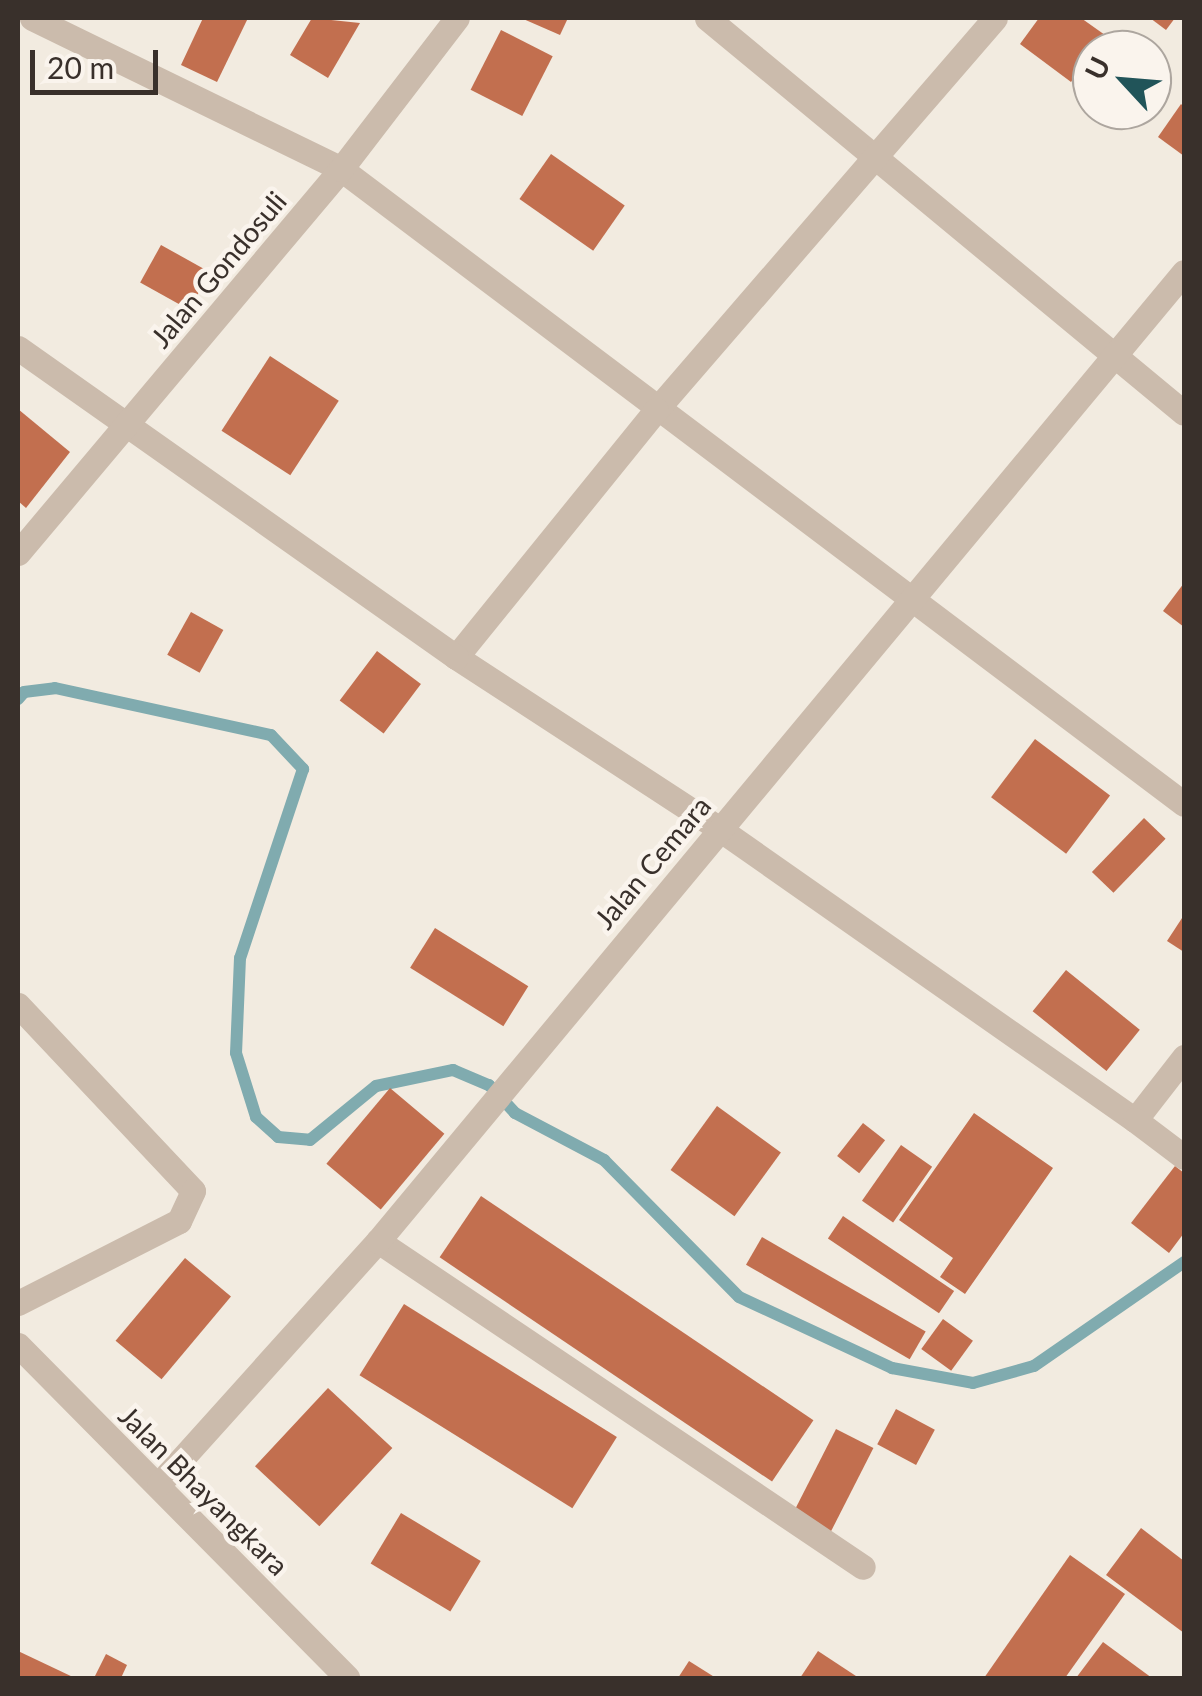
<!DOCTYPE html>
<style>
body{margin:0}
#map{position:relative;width:1202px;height:1696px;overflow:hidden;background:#f2ebe0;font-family:Lato,sans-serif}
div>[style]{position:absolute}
.stream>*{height:12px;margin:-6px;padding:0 6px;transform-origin:6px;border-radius:6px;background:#80abaf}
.building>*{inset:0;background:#c26f4f;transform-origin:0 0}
.minor>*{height:25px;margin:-12.5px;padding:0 12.5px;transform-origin:12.5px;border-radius:12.5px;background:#cbbbac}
span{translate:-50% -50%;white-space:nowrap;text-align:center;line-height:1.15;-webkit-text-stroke:9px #faf4ed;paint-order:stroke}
.street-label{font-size:28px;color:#39302b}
.frame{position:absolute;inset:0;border:20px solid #39302b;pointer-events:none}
.north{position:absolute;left:1072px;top:30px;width:100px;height:100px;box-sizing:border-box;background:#faf4ed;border:2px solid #ada69f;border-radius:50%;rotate:296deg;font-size:28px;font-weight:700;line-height:40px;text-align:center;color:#39302b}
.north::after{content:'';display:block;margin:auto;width:35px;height:45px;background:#215459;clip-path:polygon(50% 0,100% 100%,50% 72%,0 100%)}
.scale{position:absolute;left:30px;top:50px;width:128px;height:45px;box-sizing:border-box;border:5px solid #39302b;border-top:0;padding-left:12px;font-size:30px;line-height:35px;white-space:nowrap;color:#39302b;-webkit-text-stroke:8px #faf4ed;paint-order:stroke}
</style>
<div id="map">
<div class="stream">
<i style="left:18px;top:699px;width:9px;rotate:-49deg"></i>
<i style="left:24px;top:692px;width:31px;rotate:-7deg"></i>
<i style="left:55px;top:688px;width:221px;rotate:12.3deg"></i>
<i style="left:271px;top:735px;width:47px;rotate:46.7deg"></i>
<i style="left:303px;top:769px;width:199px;rotate:108.4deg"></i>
<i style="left:240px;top:958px;width:95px;rotate:92.4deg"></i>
<i style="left:236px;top:1053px;width:67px;rotate:72.6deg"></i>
<i style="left:256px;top:1117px;width:30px;rotate:42deg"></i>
<i style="left:278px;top:1137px;width:32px;rotate:5deg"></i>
<i style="left:310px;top:1140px;width:85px;rotate:-39.3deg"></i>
<i style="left:376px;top:1086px;width:79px;rotate:-11.7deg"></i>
<i style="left:453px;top:1070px;width:39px;rotate:23deg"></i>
<i style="left:489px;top:1085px;width:38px;rotate:47deg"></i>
<i style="left:515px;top:1113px;width:101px;rotate:27.8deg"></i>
<i style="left:604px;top:1160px;width:192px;rotate:45.4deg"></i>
<i style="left:739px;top:1297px;width:169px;rotate:24.9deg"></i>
<i style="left:892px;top:1368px;width:82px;rotate:10.5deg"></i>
<i style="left:973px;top:1383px;width:63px;rotate:-15.6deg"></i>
<i style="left:1034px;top:1366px;width:183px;rotate:-34.7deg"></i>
</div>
<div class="building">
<i style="clip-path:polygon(203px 18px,248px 18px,217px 82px,181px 65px)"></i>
<i style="clip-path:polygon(312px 18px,360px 23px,328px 78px,290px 55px)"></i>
<i style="clip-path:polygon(521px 18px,568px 18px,560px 35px)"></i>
<i style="clip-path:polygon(1039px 18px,1081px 18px,1105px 35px,1071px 82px,1020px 44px)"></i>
<i style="clip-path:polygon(1150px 18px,1175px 18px,1166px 30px)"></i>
<i style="left:501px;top:30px;width:58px;height:67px;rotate:27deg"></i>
<i style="clip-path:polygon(1181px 104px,1184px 107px,1184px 156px,1158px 137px)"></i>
<i style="left:551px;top:154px;width:90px;height:55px;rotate:35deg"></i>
<i style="left:161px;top:245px;width:56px;height:43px;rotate:29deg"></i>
<i style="left:270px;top:356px;width:82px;height:89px;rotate:33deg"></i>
<i style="clip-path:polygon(18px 409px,70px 452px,26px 508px,18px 501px)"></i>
<i style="clip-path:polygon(1184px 583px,1184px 627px,1163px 611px)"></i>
<i style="left:191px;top:612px;width:37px;height:49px;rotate:29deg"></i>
<i style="left:377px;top:651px;width:55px;height:62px;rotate:37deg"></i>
<i style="left:1035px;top:739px;width:94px;height:73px;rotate:37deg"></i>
<i style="left:1144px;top:818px;width:30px;height:75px;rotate:44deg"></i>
<i style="clip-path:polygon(1184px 915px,1184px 952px,1167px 941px)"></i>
<i style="left:435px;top:928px;width:110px;height:47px;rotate:32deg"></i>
<i style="left:1066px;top:970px;width:95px;height:53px;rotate:39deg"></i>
<i style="left:390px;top:1088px;width:71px;height:99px;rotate:40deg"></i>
<i style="left:717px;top:1106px;width:79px;height:79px;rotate:36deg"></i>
<i style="clip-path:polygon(974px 1113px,1053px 1168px,965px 1294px,940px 1277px,953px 1258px,899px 1220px)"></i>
<i style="left:863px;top:1123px;width:28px;height:42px;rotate:38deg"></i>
<i style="left:901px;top:1145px;width:38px;height:68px;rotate:35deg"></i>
<i style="clip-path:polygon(1175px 1166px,1184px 1173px,1184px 1233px,1169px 1253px,1131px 1223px)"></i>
<i style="left:481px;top:1196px;width:401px;height:74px;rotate:34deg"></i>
<i style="left:843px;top:1216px;width:134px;height:27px;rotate:34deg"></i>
<i style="left:762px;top:1237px;width:189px;height:32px;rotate:30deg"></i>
<i style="left:185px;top:1258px;width:60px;height:108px;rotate:40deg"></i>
<i style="left:404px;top:1304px;width:251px;height:84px;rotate:32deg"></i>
<i style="left:943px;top:1319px;width:37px;height:37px;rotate:36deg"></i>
<i style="left:328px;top:1388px;width:88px;height:107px;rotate:43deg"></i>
<i style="left:896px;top:1409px;width:44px;height:40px;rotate:28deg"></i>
<i style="left:836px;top:1429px;width:42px;height:94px;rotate:27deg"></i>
<i style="left:401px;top:1513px;width:93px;height:59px;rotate:31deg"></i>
<i style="clip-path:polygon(1141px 1528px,1184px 1561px,1184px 1633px,1106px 1575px)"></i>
<i style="clip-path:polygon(1070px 1555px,1125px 1594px,1065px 1678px,984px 1678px)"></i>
<i style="clip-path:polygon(1103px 1642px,1152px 1678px,1076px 1678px)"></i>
<i style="clip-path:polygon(18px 1651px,75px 1678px,18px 1678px)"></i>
<i style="clip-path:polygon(818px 1651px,859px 1678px,800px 1678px)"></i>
<i style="clip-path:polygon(106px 1654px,127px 1665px,121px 1678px,94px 1678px)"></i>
<i style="clip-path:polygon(689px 1661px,716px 1678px,678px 1678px)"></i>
</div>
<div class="minor">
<i style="left:32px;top:18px;width:344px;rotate:26deg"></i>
<i style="left:341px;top:169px;width:1055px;rotate:36.99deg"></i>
<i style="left:707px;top:18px;width:619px;rotate:39.63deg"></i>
<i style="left:995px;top:18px;width:518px;rotate:130.85deg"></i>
<i style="left:656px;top:410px;width:318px;rotate:129deg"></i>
<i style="left:456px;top:657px;width:313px;rotate:33.1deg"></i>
<i style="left:718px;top:828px;width:509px;rotate:35deg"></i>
<i style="left:1135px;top:1120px;width:80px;rotate:-52.1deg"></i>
<i style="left:18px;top:348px;width:536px;rotate:35.2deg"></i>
<i style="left:18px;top:553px;width:502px;rotate:-49.93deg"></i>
<i style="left:341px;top:169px;width:190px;rotate:-52.5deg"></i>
<i style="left:18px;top:1005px;width:255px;rotate:46.7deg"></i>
<i style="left:193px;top:1191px;width:33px;rotate:115deg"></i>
<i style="left:179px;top:1221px;width:181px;rotate:153deg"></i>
<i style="left:1135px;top:1120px;width:61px;rotate:37.1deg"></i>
<i style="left:378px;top:1241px;width:584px;rotate:33.91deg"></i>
<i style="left:18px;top:1345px;width:468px;rotate:45.3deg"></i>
<i style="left:159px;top:1484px;width:327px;rotate:-48deg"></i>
<i style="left:378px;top:1241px;width:1260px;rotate:-50.25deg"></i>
</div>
<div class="street-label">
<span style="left:218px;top:269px;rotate:-50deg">Jalan Gondosuli</span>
<span style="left:652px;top:862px;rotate:-50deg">Jalan Cemara</span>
<span style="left:204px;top:1490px;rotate:45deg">Jalan Bhayangkara</span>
</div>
<div class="frame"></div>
<div class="north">U</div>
<div class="scale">20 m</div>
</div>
